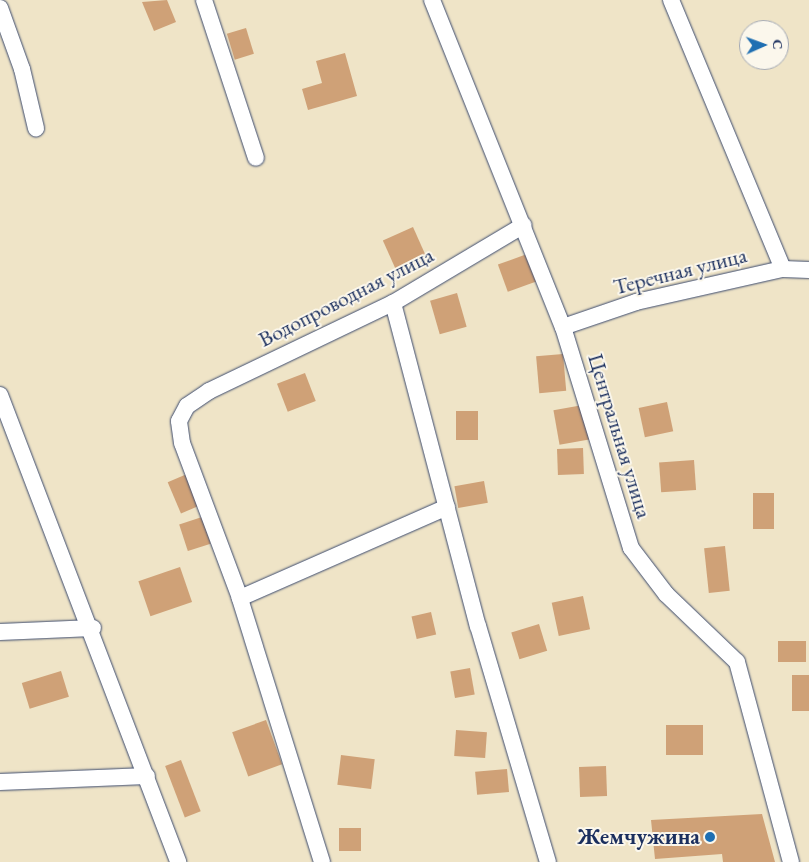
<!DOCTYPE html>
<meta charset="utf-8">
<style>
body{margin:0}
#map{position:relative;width:809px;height:862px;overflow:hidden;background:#efe4c7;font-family:"EB Garamond",serif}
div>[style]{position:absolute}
.building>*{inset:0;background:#cfa177;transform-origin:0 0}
.roads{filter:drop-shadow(0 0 1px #3b4a6e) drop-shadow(0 0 1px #3b4a6e)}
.minor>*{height:16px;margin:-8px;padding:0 8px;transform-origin:8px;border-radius:8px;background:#fff}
.dots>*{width:14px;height:14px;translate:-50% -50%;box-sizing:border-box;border:2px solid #fbf7ec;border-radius:50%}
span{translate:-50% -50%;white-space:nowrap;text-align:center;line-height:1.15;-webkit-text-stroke:4px #fbf7ec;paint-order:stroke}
.street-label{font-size:22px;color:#1b2f5e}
.poi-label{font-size:22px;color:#1b2f5e;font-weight:700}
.right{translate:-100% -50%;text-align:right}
.north{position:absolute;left:739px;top:20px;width:50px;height:50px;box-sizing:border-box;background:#fbf7ec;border:1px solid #a1a7b3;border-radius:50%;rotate:88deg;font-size:14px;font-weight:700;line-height:20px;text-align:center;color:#1b2f5e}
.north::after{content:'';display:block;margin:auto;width:18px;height:22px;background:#1f6fb2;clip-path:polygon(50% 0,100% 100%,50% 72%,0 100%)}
</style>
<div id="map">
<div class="building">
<i style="clip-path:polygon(167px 0,176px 22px,154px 31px,142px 2px)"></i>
<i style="left:246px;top:28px;width:27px;height:20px;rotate:73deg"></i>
<i style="clip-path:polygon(345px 53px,357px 96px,308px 110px,302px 89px,322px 83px,316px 61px)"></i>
<i style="left:413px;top:227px;width:36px;height:33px;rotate:66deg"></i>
<i style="left:527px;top:254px;width:29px;height:31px;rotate:70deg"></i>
<i style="left:457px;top:293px;width:35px;height:28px;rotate:74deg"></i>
<i style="left:563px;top:354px;width:37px;height:27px;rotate:85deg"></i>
<i style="left:305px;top:373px;width:30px;height:30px;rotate:69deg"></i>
<i style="left:667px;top:402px;width:30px;height:29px;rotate:78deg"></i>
<i style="left:583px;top:405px;width:35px;height:30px;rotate:80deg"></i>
<i style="left:456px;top:411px;width:22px;height:29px"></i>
<i style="left:583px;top:448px;width:26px;height:26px;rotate:88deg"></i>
<i style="left:694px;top:460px;width:30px;height:35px;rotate:86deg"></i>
<i style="left:187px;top:474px;width:34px;height:21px;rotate:67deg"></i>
<i style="left:484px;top:481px;width:22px;height:30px;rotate:80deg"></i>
<i style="left:753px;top:493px;width:21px;height:36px"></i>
<i style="left:202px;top:517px;width:28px;height:24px;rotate:72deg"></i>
<i style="left:725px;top:546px;width:45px;height:21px;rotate:84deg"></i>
<i style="left:180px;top:567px;width:37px;height:44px;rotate:71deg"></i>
<i style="left:583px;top:596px;width:34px;height:32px;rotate:78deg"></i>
<i style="left:431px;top:612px;width:23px;height:20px;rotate:77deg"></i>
<i style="left:539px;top:624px;width:28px;height:29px;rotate:73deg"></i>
<i style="left:778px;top:641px;width:28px;height:21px"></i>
<i style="left:470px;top:668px;width:27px;height:20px;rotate:80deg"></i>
<i style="left:61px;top:671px;width:27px;height:41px;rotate:73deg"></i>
<i style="left:809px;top:675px;width:36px;height:17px;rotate:90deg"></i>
<i style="left:266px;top:720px;width:47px;height:36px;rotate:70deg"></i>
<i style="left:703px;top:725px;width:30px;height:37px;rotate:90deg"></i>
<i style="left:456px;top:730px;width:31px;height:26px;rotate:4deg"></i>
<i style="left:341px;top:755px;width:34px;height:30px;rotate:7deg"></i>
<i style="left:181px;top:760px;width:55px;height:17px;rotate:69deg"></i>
<i style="left:606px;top:766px;width:30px;height:27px;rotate:88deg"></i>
<i style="left:507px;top:769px;width:23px;height:32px;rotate:85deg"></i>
<i style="clip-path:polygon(762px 814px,775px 862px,723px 862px,722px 854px,655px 859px,651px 820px)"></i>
<i style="left:339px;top:828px;width:22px;height:23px"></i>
</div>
<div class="roads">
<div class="minor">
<i style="left:204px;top:0;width:166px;rotate:71.8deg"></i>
<i style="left:432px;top:0;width:352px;rotate:68.2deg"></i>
<i style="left:563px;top:327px;width:231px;rotate:72.9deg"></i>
<i style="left:631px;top:548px;width:58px;rotate:52.7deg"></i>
<i style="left:666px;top:594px;width:98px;rotate:43.8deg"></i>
<i style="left:737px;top:662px;width:207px;rotate:74.9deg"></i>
<i style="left:671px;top:0;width:291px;rotate:67.4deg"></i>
<i style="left:0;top:8px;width:65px;rotate:70.2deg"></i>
<i style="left:22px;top:69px;width:61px;rotate:76.7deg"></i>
<i style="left:393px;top:303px;width:334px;rotate:75.3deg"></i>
<i style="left:478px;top:626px;width:246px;rotate:73.5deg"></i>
<i style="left:563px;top:327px;width:77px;rotate:-18.9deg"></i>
<i style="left:636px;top:302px;width:151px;rotate:-12.7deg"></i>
<i style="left:783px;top:269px;width:26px;rotate:2deg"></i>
<i style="left:0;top:395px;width:500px;rotate:69.1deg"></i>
<i style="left:240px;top:598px;width:226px;rotate:-23.7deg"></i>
<i style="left:0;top:632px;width:93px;rotate:-2.5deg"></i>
<i style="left:0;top:782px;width:147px;rotate:-2.3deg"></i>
<i style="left:322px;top:862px;width:276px;rotate:-107.3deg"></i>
<i style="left:240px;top:598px;width:165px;rotate:-110.5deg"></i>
<i style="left:182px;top:443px;width:22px;rotate:-98deg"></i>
<i style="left:179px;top:421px;width:17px;rotate:-62deg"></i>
<i style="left:187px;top:406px;width:27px;rotate:-34deg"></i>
<i style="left:209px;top:391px;width:204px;rotate:-25.6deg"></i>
<i style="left:393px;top:303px;width:152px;rotate:-30.8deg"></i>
</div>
</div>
<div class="dots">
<i style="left:710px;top:837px;background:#1f6fb2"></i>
</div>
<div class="street-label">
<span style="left:680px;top:271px;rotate:-14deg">Теречная улица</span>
<span style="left:346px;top:297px;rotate:-27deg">Водопроводная улица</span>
<span style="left:620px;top:436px;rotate:73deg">Центральная улица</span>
</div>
<div class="poi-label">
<span class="right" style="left:700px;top:837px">Жемчужина</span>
</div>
<div class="north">С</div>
</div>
